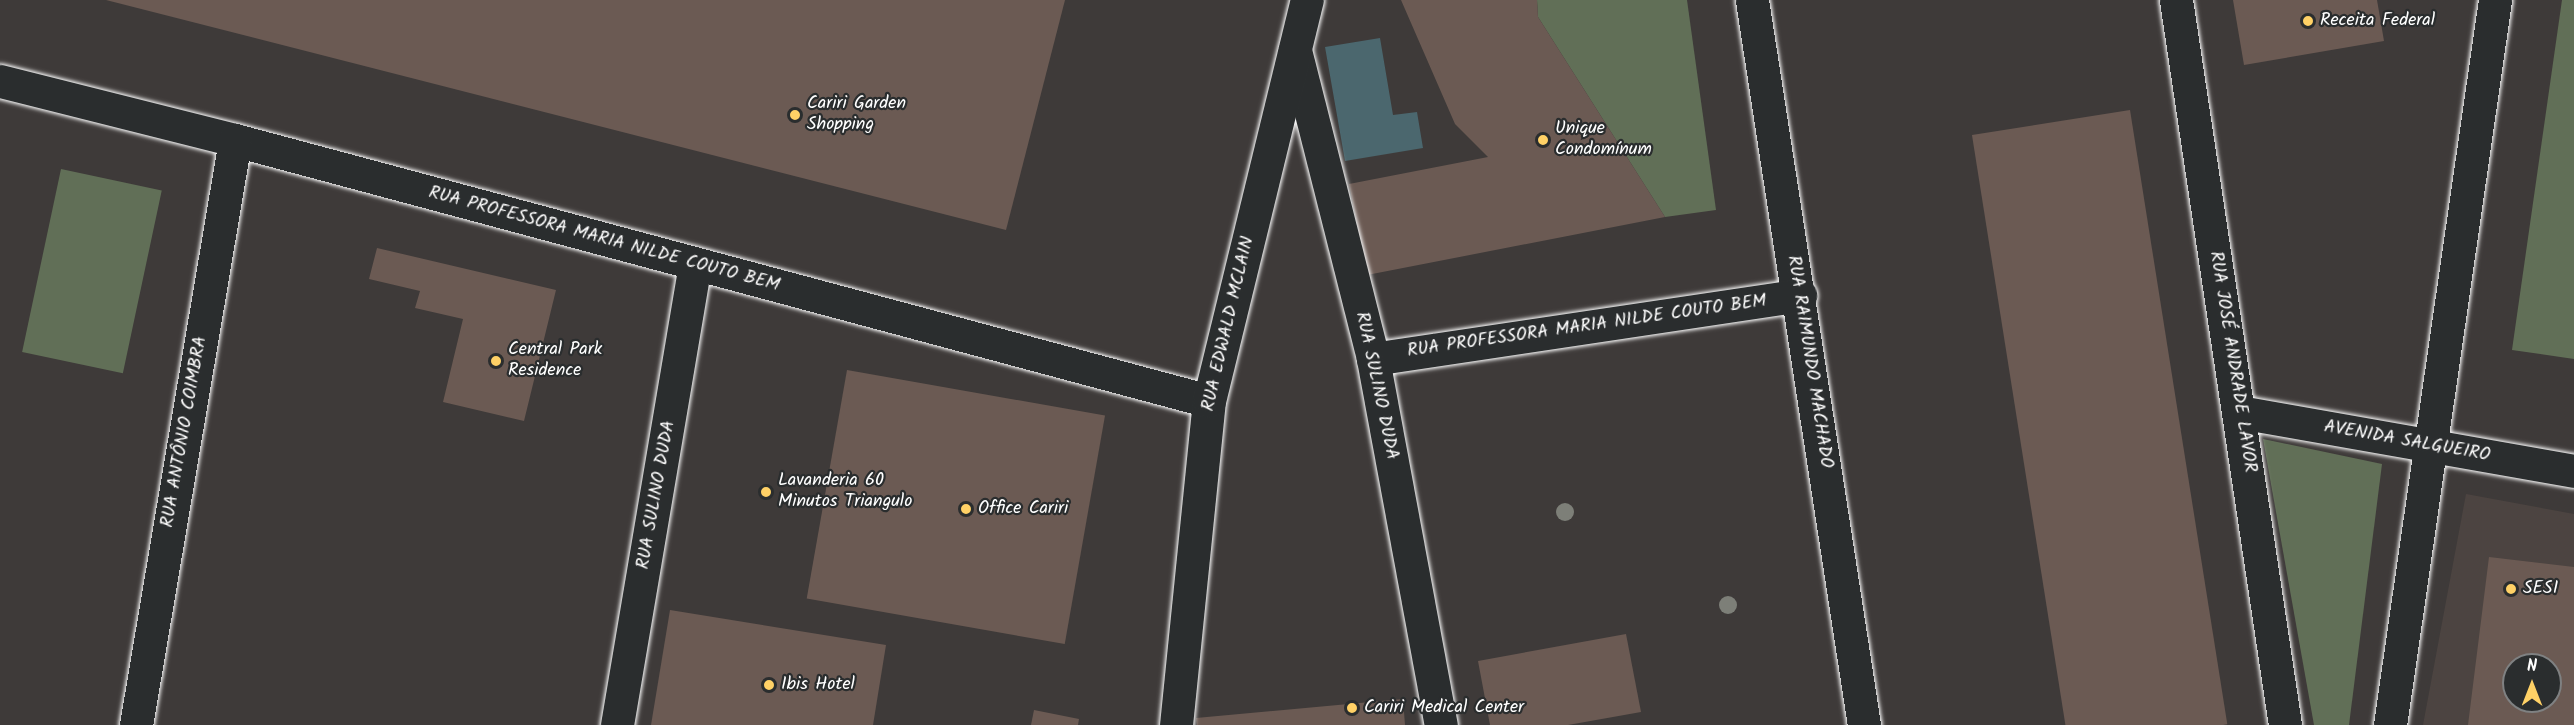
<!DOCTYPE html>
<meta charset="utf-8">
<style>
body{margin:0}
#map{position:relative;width:2574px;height:725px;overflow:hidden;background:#3e3a39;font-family:Kalam,sans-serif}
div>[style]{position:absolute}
.built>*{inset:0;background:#4c4441}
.green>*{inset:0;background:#616f57;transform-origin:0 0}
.water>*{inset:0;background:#4b676e}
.building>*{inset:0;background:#6b5a53;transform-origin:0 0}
.roads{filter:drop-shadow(0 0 2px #fff) drop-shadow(0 0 2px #fff)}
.street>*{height:33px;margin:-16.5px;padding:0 16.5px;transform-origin:16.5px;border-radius:16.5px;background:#2a2d2e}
.secondary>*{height:33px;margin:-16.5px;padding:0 16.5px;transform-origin:16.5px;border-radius:16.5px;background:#2a2d2e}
.trees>*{width:18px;height:18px;margin:-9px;border-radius:50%;background:#7d7f78}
.dots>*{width:16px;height:16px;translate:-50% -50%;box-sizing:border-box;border:3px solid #2a2d2e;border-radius:50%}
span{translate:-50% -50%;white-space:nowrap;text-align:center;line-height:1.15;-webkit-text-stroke:4.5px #2a2d2e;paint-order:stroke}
.poi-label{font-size:18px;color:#fff}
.left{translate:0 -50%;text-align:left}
.street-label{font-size:18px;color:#fff}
.north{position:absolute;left:2502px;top:653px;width:60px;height:60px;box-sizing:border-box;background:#2a2d2e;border:2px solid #7f8182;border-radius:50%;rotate:0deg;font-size:16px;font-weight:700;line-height:24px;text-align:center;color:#fff}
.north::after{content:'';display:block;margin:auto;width:21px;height:27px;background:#ffd166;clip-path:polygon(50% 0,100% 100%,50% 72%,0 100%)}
</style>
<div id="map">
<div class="built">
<i style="clip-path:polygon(evenodd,2466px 494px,2574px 514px,2574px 725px,2423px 725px,2466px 494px,2514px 665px,2550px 665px,2550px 701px,2514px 701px,2514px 665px)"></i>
</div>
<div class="green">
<i style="clip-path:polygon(1537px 0,1687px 0,1716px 210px,1665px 217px,1538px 17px)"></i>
<i style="clip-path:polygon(2562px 0,2574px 0,2574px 359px,2512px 350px)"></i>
<i style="left:61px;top:169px;width:103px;height:187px;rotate:12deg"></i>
<i style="clip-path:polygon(2263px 439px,2382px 464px,2349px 725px,2314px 725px)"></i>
</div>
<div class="water">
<i style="clip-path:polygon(1380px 38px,1393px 115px,1417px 112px,1423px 148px,1345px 161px,1325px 47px)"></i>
</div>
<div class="building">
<i style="clip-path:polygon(106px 0,1065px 0,1006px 230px)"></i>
<i style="clip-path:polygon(1401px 0,1537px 0,1538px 17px,1665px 217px,1367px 275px,1349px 184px,1488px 157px,1455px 124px)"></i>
<i style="clip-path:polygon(2233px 0,2377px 0,2384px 41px,2244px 65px)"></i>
<i style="left:2130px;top:110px;width:622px;height:160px;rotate:81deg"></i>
<i style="clip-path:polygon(377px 248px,556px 290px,524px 421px,443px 402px,463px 319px,415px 308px,420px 291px,369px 279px)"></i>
<i style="left:847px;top:370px;width:262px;height:232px;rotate:10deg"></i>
<i style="clip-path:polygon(evenodd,2489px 557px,2574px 567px,2574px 725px,2468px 725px,2489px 557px,2514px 665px,2550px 665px,2550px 701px,2514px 701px,2514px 665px)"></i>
<i style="clip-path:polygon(670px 610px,886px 645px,873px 725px,651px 725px)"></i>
<i style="clip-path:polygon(1626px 634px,1641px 712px,1568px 725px,1490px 725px,1478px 661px)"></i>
<i style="clip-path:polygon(1403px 699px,1405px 725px,1197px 725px,1196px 718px)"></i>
<i style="clip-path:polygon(1034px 710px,1079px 719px,1078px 725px,1031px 725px)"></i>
</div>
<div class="roads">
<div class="street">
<i style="left:1752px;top:0;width:734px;rotate:81.22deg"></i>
<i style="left:1295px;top:50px;width:319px;rotate:75.8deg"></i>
<i style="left:1373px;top:359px;width:372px;rotate:79.5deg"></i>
<i style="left:0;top:81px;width:242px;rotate:14.1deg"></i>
<i style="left:235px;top:140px;width:1008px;rotate:15deg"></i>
<i style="left:1373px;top:359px;width:432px;rotate:-8.5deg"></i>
<i style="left:2240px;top:412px;width:339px;rotate:10deg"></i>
<i style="left:136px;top:725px;width:593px;rotate:-80.39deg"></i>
<i style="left:617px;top:725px;width:467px;rotate:-80.4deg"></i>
</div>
<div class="secondary">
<i style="left:2176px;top:0;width:733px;rotate:81.45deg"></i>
<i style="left:1176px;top:725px;width:326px;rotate:-84.2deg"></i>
<i style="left:1209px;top:401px;width:413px;rotate:-76.3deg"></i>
<i style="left:2390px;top:725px;width:733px;rotate:-81.76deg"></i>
</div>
</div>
<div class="trees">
<i style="left:1565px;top:512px"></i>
<i style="left:1728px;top:605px"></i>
</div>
<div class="dots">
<i style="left:2308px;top:21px;background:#ffd166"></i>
<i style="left:795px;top:115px;background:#ffd166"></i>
<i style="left:1543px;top:140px;background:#ffd166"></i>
<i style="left:496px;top:361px;background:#ffd166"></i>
<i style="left:766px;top:492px;background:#ffd166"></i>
<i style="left:966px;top:509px;background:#ffd166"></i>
<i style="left:2511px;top:589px;background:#ffd166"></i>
<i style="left:769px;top:685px;background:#ffd166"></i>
<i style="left:1352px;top:708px;background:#ffd166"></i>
</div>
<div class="poi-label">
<span class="left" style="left:2320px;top:21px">Receita Federal</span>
<span class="left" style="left:807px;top:115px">Cariri Garden<br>Shopping</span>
<span class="left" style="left:1555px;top:140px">Unique<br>Condomínum</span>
<span class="left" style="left:508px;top:361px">Central Park<br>Residence</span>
<span class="left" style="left:778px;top:492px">Lavanderia 60<br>Minutos Triangulo</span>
<span class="left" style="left:978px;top:509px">Office Cariri</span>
<span class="left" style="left:2523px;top:589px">SESI</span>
<span class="left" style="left:781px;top:685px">Ibis Hotel</span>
<span class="left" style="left:1364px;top:708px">Cariri Medical Center</span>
</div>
<div class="street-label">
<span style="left:604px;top:240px;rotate:15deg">RUA PROFESSORA MARIA NILDE COUTO BEM</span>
<span style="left:1229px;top:324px;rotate:-77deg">RUA EDWALD MCLAIN</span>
<span style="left:1587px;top:327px;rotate:-8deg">RUA PROFESSORA MARIA NILDE COUTO BEM</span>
<span style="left:1809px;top:362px;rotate:81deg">RUA RAIMUNDO MACHADO</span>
<span style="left:2232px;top:362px;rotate:81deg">RUA JOSÉ ANDRADE LAVOR</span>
<span style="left:1376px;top:386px;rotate:78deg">RUA SULINO DUDA</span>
<span style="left:185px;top:432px;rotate:-80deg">RUA ANTÔNIO COIMBRA</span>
<span style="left:2407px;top:442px;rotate:10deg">AVENIDA SALGUEIRO</span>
<span style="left:657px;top:495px;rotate:-80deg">RUA SULINO DUDA</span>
</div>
<div class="north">N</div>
</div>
